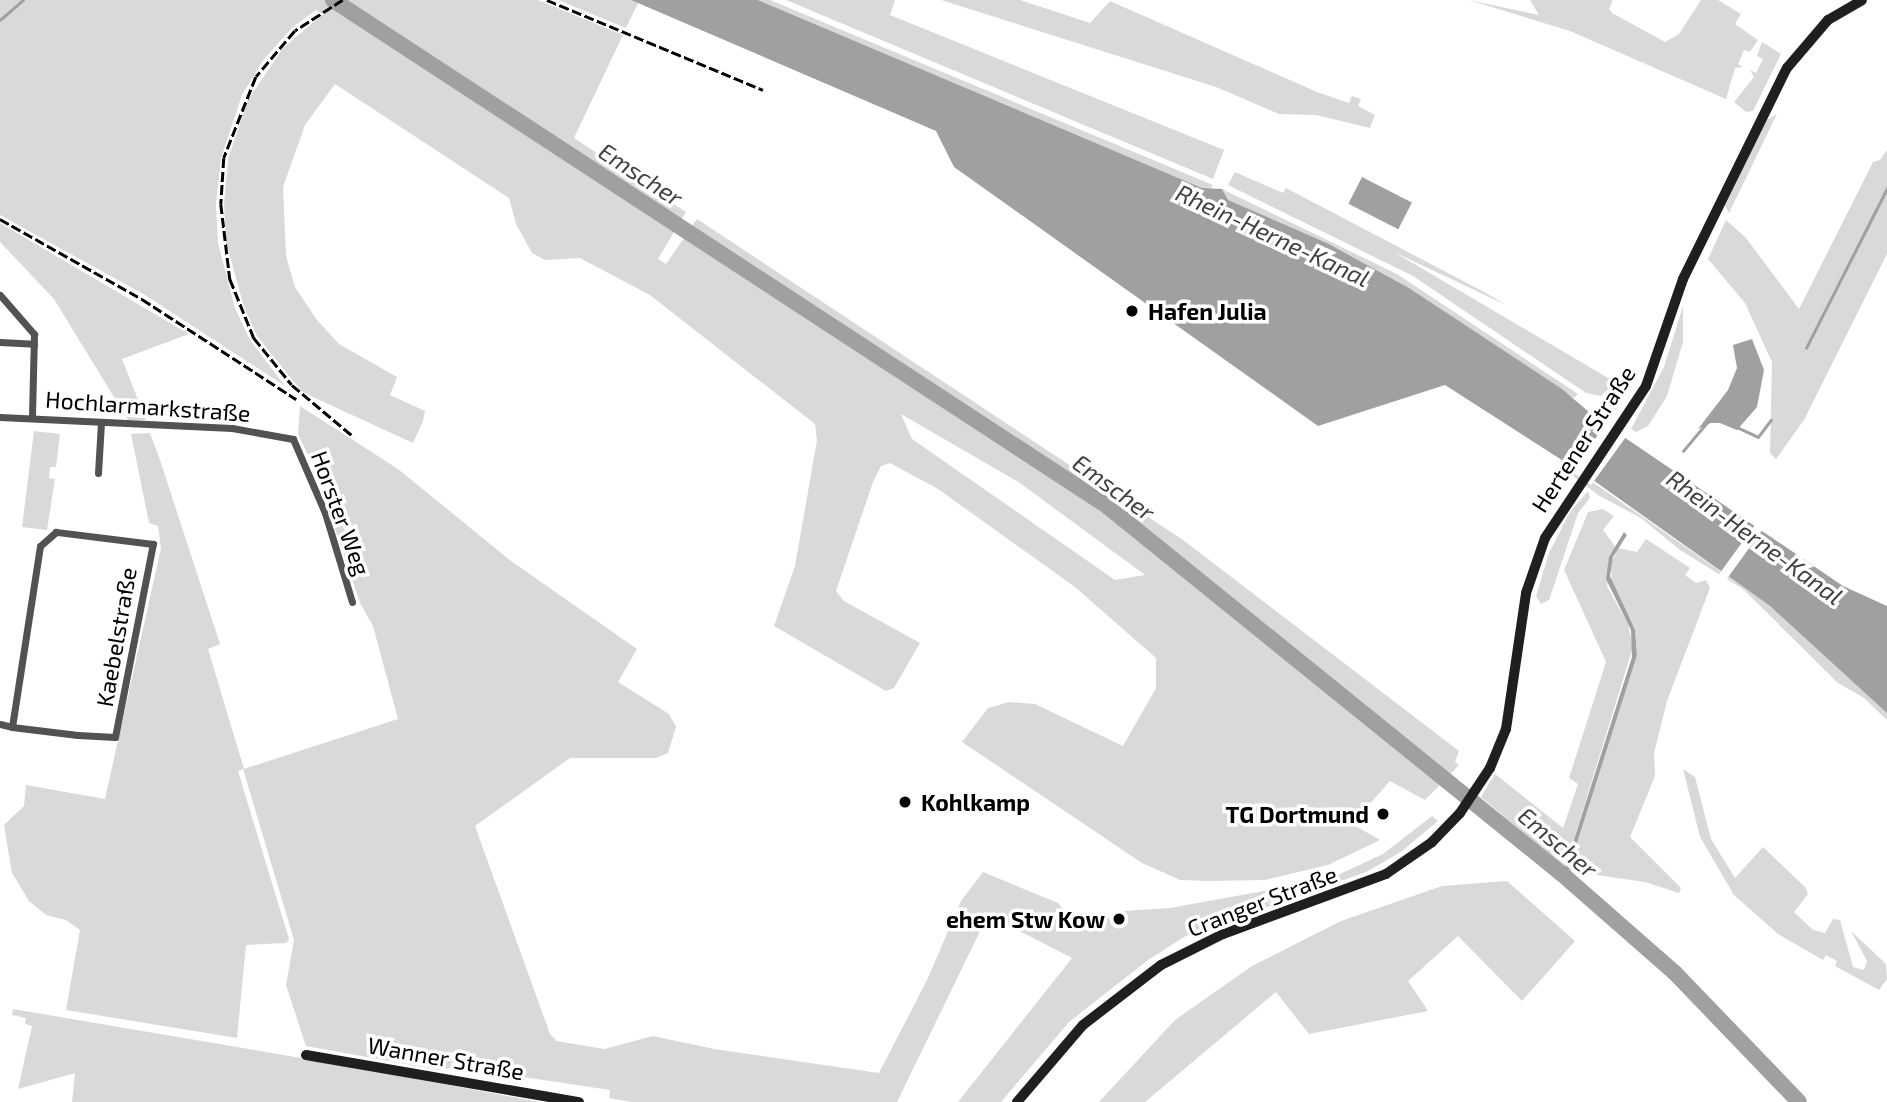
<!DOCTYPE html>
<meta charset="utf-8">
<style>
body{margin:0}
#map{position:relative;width:1887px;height:1102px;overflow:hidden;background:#fff;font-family:"Exo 2",sans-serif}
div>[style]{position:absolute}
.green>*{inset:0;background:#d9d9d9}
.water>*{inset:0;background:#a0a0a0;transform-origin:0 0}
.pier>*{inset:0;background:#fff;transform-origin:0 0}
.stream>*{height:2.5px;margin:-1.25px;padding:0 1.25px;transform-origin:1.25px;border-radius:1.25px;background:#a0a0a0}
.river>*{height:16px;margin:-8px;padding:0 8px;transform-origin:8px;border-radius:8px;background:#a0a0a0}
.street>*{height:7px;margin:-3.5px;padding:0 3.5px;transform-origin:3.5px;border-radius:3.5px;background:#525252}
.secondary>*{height:10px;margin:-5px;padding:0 5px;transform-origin:5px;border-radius:5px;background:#1f1f1f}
.rail>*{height:2.5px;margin-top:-1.25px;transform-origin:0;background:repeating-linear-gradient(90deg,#000 0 10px,transparent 0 13.5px)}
.dots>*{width:19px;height:19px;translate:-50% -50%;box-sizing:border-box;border:4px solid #fff;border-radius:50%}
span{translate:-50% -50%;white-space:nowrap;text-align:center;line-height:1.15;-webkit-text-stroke:7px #fff;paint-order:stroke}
.poi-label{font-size:23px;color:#000;font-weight:700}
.left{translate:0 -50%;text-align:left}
.right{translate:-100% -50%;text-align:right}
.street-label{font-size:23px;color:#000}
.water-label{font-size:24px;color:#414141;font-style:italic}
</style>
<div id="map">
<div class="green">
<i style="clip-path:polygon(evenodd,0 0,538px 0,623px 35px,574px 138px,686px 212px,658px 259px,666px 264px,697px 219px,1183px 540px,1459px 751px,1455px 762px,1459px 765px,1425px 800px,1390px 781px,1352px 824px,1380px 840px,1328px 865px,1265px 880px,1207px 881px,1180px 880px,1142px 863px,962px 742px,988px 708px,1009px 702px,1035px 704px,1123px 746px,1156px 688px,1156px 658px,1075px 587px,938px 489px,890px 463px,881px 466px,873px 482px,836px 591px,844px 601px,920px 643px,894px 688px,886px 691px,774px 626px,795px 566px,817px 440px,815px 424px,650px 295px,580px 258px,545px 260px,532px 253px,516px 224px,509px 198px,335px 84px,305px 125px,283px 187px,286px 256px,295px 287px,317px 320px,339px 344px,397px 377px,390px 395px,425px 411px,423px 421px,413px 443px,302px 392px,257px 336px,244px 307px,226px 242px,224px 205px,228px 159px,248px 100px,283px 48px,323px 14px,316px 10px,293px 27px,264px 59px,242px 95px,221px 158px,216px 204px,218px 243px,235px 308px,250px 340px,285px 386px,145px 295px,0 215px,0 0,901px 414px,1020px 483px,1145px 575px,1115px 580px,912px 439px,901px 414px)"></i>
<i style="clip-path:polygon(558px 0,631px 0,638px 3px,626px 28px)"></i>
<i style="clip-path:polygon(758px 0,770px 0,1213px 185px,1210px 190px,1202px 188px)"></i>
<i style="clip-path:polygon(786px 0,895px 0,890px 15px,1224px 150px,1213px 179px)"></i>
<i style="clip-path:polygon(941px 0,1020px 0,1090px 23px,1110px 1px,1317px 92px,1349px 103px,1352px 96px,1361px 99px,1358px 106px,1375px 115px,1370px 128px,1316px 115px,1279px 114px,1216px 87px)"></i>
<i style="clip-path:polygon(1469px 0,1539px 15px,1530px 0,1613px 0,1609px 9px,1612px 13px,1665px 42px,1679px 34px,1701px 0,1718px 0,1741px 14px,1735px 24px,1758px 40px,1750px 52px,1744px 50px,1738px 64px,1743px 67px,1735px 68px,1726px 99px,1570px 31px)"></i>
<i style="clip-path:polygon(1762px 42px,1781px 54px,1753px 111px,1746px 112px,1734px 102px,1754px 77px,1750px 70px,1756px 73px,1763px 59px,1757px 56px)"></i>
<i style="clip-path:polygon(1777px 114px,1729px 213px,1725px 206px,1766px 120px)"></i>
<i style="clip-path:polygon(1887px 150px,1887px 254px,1804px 420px,1776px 459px,1770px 453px,1772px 362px,1745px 303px,1708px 259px,1726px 220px,1746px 238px,1799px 309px,1873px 162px,1880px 160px)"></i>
<i style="clip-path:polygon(1235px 172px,1283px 193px,1286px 188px,1486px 293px,1506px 305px,1394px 252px,1615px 382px,1601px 396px,1586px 393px,1413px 276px,1228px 185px)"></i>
<i style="clip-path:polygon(1222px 189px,1397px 274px,1578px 394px,1574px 398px,1557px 388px,1409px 288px,1327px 243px,1227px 200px)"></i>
<i style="clip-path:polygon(0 223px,189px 334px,122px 359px,146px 420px,128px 420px,54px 299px,0 242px)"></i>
<i style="clip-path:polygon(1683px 306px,1683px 342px,1667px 396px,1648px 426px,1636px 432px,1631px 429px,1664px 367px)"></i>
<i style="clip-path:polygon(1631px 372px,1631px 388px,1612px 416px,1605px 400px)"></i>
<i style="clip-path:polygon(300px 406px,398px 469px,511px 561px,637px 649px,618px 682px,669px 714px,676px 727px,668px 753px,656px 758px,570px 758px,475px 826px,550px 1034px,557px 1041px,604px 1049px,653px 1036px,714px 1049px,879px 1073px,927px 980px,961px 901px,983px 872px,1058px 903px,1067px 914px,1111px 918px,1124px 911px,1170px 908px,1329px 879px,1383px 854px,1432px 816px,1438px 821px,1401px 852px,1366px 872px,1184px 937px,1148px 960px,1069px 1022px,1001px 1102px,958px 1102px,1072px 958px,988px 915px,897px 1102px,632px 1102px,609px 1098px,610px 1090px,457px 1067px,439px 1070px,306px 1046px,286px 985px,294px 940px,243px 769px,238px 771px,289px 939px,286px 943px,246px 945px,237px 1038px,66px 1010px,80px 930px,66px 920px,46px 915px,29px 901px,12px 873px,4px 825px,24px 806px,26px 785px,105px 799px,161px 548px,158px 526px,149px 523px,131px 434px,150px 433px,160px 460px,220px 644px,208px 649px,244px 769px,398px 719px,373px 626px,360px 603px,316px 472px,298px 434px)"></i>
<i style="clip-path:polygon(34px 431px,60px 434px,56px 467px,50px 467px,49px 478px,55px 479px,47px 530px,22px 527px)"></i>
<i style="clip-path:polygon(1561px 460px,1770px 606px,1870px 695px,1887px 713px,1887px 720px,1864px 698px,1838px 683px,1743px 589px,1680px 550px,1641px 518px,1598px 495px,1559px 465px)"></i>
<i style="clip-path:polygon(1588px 491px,1590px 498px,1578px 513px,1549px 600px,1541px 604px,1536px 596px,1549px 553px,1570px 512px)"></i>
<i style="clip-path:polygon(1603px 509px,1614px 516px,1603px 530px,1615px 546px,1607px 586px,1628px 624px,1633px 647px,1565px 868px,1481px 797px,1495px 774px,1563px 828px,1578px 784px,1569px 778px,1606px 662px,1564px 570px,1588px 512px)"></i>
<i style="clip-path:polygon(1646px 539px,1690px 568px,1685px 575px,1696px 583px,1706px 580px,1710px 588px,1667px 701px,1654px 753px,1655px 776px,1630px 837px,1681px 888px,1679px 893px,1645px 882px,1568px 871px,1637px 651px,1635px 630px,1612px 586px,1611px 564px,1618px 548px,1637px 552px)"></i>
<i style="clip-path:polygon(1683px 769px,1695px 777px,1711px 839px,1735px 878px,1763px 847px,1805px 887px,1808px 894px,1794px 912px,1813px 930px,1825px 933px,1833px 919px,1840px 920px,1853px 967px,1864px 970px,1867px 961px,1851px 931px,1886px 964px,1887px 979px,1879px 990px,1835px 966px,1837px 961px,1826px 955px,1823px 960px,1778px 934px,1734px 895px,1700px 837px)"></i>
<i style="clip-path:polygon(1507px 881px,1575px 941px,1522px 1001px,1458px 936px,1408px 981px,1428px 1011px,1309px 1034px,1276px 992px,1145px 1102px,1099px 1102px,1175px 1020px,1252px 966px,1341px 921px,1442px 886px)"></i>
<i style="clip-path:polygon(13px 1009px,325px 1062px,540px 1102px,72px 1102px,75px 1073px,18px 1089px,32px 1026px,25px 1024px,26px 1018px,12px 1015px)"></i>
</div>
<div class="water">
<i style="clip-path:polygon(631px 0,758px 0,1202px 188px,1222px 189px,1228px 200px,1327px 243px,1409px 288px,1562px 389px,1596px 418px,1843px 586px,1887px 606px,1887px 713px,1770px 606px,1593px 480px,1445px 385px,1318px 426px,954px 167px,936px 131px)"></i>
<i style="left:1362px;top:177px;width:56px;height:30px;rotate:27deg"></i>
<i style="clip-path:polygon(1752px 339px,1764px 370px,1757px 407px,1737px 430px,1715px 421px,1698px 429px,1728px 390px,1737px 368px,1733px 345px)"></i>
<i style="clip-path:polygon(1624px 532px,1627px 535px,1613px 557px,1610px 576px,1635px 630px,1637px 655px,1568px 871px,1565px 868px,1632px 657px,1631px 630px,1606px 579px,1609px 557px)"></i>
</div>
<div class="pier">
<i style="left:1608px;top:421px;width:24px;height:62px;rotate:36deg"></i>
<i style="left:1757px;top:522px;width:9px;height:65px;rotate:36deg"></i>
</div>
<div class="stream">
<i style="left:0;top:20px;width:30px;rotate:-41deg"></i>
<i style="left:1806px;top:348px;width:179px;rotate:-63.1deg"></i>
<i style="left:1683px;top:451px;width:38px;rotate:-50deg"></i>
<i style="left:1707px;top:422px;width:19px"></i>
<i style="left:1726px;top:422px;width:35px;rotate:25deg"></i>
<i style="left:1758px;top:437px;width:21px;rotate:-53deg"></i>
<i style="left:1562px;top:874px;width:8px;rotate:-50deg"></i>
</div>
<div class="river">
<i style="left:333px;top:0;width:925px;rotate:33.17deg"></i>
<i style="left:1107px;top:506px;width:585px;rotate:38.97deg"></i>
<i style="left:1562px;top:874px;width:149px;rotate:41.2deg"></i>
<i style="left:1674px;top:972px;width:180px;rotate:46.1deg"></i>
</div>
<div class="street">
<i style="left:0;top:295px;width:52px;rotate:48.9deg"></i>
<i style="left:34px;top:334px;width:84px;rotate:91.4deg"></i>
<i style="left:0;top:342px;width:34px;rotate:3deg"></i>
<i style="left:0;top:417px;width:232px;rotate:2.7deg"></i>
<i style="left:232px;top:428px;width:62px;rotate:10.2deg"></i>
<i style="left:293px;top:439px;width:81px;rotate:66.6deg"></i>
<i style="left:325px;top:513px;width:93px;rotate:73.1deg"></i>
<i style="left:98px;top:473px;width:51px;rotate:-86.6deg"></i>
<i style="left:0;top:724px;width:12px;rotate:14deg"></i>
<i style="left:12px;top:727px;width:66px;rotate:6.9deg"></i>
<i style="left:78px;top:735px;width:37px;rotate:3deg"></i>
<i style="left:115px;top:737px;width:197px;rotate:-78.9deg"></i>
<i style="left:153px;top:544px;width:98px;rotate:-172.9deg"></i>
<i style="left:56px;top:532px;width:21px;rotate:139deg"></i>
<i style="left:40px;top:546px;width:183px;rotate:98.8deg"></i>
</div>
<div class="secondary">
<i style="left:306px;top:1055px;width:277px;rotate:9.8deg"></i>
<i style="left:1017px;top:1102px;width:101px;rotate:-49.4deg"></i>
<i style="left:1083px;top:1025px;width:98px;rotate:-37.6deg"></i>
<i style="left:1161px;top:965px;width:69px;rotate:-26.6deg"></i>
<i style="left:1223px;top:934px;width:174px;rotate:-20.2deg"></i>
<i style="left:1386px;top:874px;width:56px;rotate:-34.8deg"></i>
<i style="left:1432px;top:842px;width:40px;rotate:-46deg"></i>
<i style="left:1460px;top:813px;width:54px;rotate:-56.3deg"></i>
<i style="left:1490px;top:768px;width:42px;rotate:-67.7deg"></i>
<i style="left:1506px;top:729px;width:137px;rotate:-81.6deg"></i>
<i style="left:1526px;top:593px;width:58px;rotate:-70.9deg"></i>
<i style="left:1545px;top:538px;width:182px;rotate:-56.4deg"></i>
<i style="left:1646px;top:386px;width:113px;rotate:-70.9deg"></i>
<i style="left:1683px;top:279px;width:235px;rotate:-63.8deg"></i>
<i style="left:1787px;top:68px;width:63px;rotate:-49.5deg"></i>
<i style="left:1828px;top:20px;width:39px;rotate:-30deg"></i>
</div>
<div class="rail">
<i style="left:343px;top:0;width:57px;rotate:147.1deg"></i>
<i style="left:295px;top:31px;width:60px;rotate:130.3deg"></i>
<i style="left:256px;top:77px;width:87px;rotate:111.6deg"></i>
<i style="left:224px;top:158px;width:46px;rotate:93.7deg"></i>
<i style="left:221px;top:204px;width:76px;rotate:83.2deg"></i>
<i style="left:230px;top:279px;width:64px;rotate:67.9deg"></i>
<i style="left:254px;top:338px;width:60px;rotate:51deg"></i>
<i style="left:292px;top:385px;width:81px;rotate:40deg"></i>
<i style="left:547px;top:0;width:234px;rotate:22.6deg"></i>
<i style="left:0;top:219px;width:163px;rotate:29.4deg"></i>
<i style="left:142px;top:299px;width:184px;rotate:33deg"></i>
</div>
<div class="dots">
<i style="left:1132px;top:311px;background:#000"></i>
<i style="left:905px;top:802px;background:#000"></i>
<i style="left:1383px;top:814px;background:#000"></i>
<i style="left:1119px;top:919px;background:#000"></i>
</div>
<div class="poi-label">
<span class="left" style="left:1148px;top:311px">Hafen Julia</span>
<span class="left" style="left:921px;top:802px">Kohlkamp</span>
<span class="right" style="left:1369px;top:814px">TG Dortmund</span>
<span class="right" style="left:1105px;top:919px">ehem Stw Kow</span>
</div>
<div class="street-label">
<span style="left:148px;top:406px;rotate:4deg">Hochlarmarkstraße</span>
<span style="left:1583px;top:439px;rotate:-57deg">Hertener Straße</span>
<span style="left:341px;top:513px;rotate:70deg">Horster Weg</span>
<span style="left:116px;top:637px;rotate:-80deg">Kaebelstraße</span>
<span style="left:1262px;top:901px;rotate:-21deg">Cranger Straße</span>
<span style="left:446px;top:1058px;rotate:10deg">Wanner Straße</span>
</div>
<div class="water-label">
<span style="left:641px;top:174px;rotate:33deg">Emscher</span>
<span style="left:1273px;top:235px;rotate:25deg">Rhein-Herne-Kanal</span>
<span style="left:1114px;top:487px;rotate:36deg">Emscher</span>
<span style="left:1755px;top:537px;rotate:36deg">Rhein-Herne-Kanal</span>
<span style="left:1558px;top:842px;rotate:40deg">Emscher</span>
</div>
</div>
